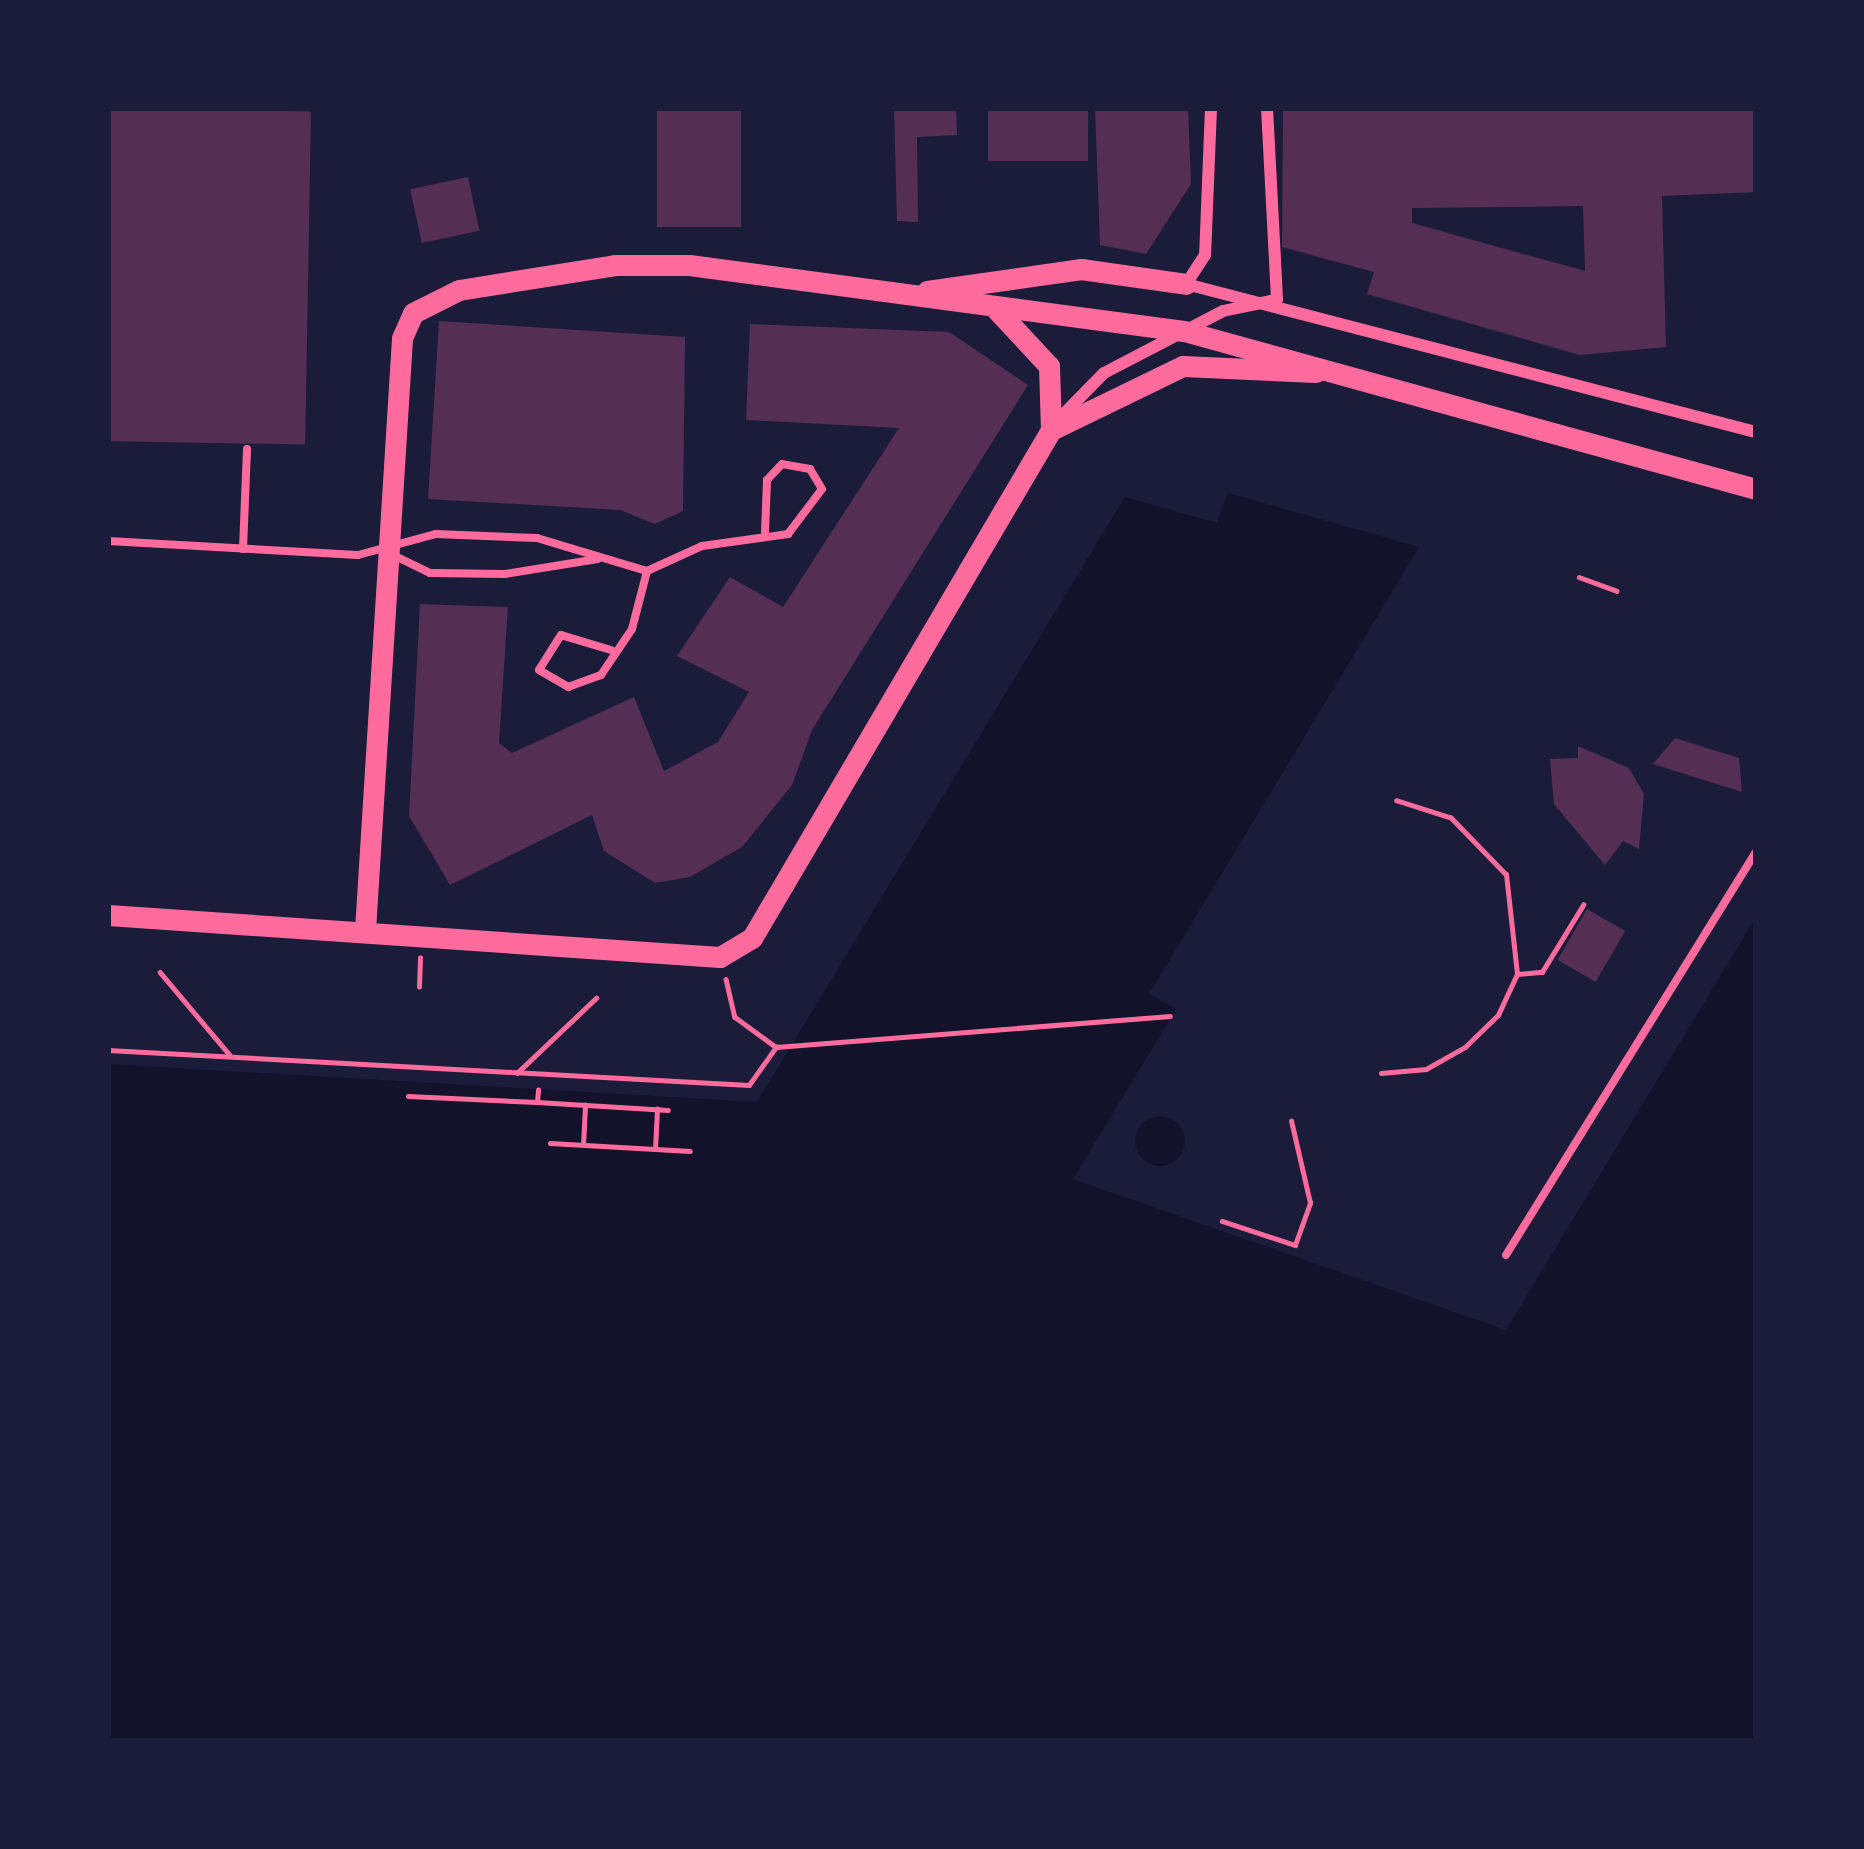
<!DOCTYPE html>
<style>
body{margin:0}
#map{position:relative;width:1864px;height:1849px;overflow:hidden;background:#1b1b3a;font-family:Ubuntu,sans-serif}
div>[style]{position:absolute}
.water>*{inset:0;background:#12122b}
.round{border-radius:50%}
.building>*{inset:0;background:#542f53;transform-origin:0 0}
.path>*{height:4.5px;margin:-2.25px;padding:0 2.25px;transform-origin:2.25px;border-radius:2.25px;background:#ff6b9d}
.service>*{height:8px;margin:-4px;padding:0 4px;transform-origin:4px;border-radius:4px;background:#ff6b9d}
.minor>*{height:12px;margin:-6px;padding:0 6px;transform-origin:6px;border-radius:6px;background:#ff6b9d}
.secondary>*{height:21px;margin:-10.5px;padding:0 10.5px;transform-origin:10.5px;border-radius:10.5px;background:#ff6b9d}
span{translate:-50% -50%;white-space:nowrap;text-align:center;line-height:1.15;-webkit-text-stroke:9px #1b1b3a;paint-order:stroke}
.frame{position:absolute;inset:0;border:111px solid #1b1b3a;pointer-events:none}
</style>
<div id="map">
<div class="water">
<i style="clip-path:polygon(1228px 493px,1419px 547px,1149px 994px,1176px 1009px,1073px 1179px,1506px 1330px,1756px 917px,1756px 1741px,108px 1741px,108px 1064px,757px 1102px,1125px 497px,1217px 523px)"></i>
<i class="round" style="left:1135px;top:1116px;width:50px;height:50px"></i>
</div>
<div class="building">
<i style="left:108px;top:108px;width:203px;height:333px;rotate:1deg"></i>
<i style="left:657px;top:108px;width:84px;height:119px"></i>
<i style="clip-path:polygon(894px 108px,956px 108px,957px 135px,917px 137px,918px 222px,897px 221px)"></i>
<i style="left:988px;top:108px;width:100px;height:53px"></i>
<i style="clip-path:polygon(1095px 108px,1188px 108px,1191px 184px,1146px 254px,1100px 245px)"></i>
<i style="clip-path:polygon(evenodd,1283px 108px,1756px 108px,1756px 192px,1662px 196px,1666px 347px,1580px 355px,1367px 294px,1374px 272px,1282px 247px,1283px 108px,1583px 206px,1585px 271px,1412px 223px,1412px 208px,1583px 206px)"></i>
<i style="left:468px;top:177px;width:55px;height:59px;rotate:78deg"></i>
<i style="clip-path:polygon(439px 321px,685px 337px,683px 511px,655px 524px,620px 510px,428px 499px)"></i>
<i style="clip-path:polygon(750px 324px,949px 332px,1028px 385px,812px 730px,792px 785px,742px 847px,690px 877px,655px 883px,604px 851px,592px 815px,450px 885px,409px 816px,420px 604px,508px 607px,499px 743px,512px 753px,634px 697px,664px 771px,718px 742px,749px 692px,677px 656px,730px 577px,783px 607px,899px 428px,746px 420px)"></i>
<i style="clip-path:polygon(1675px 738px,1739px 758px,1742px 792px,1653px 764px)"></i>
<i style="clip-path:polygon(1578px 746px,1629px 768px,1644px 794px,1639px 849px,1623px 841px,1605px 865px,1554px 804px,1550px 759px,1578px 758px)"></i>
<i style="left:1587px;top:909px;width:44px;height:59px;rotate:30deg"></i>
</div>
<div class="path">
<i style="left:1579px;top:577px;width:40px;rotate:20.2deg"></i>
<i style="left:160px;top:972px;width:109px;rotate:49.9deg"></i>
<i style="left:1517px;top:974px;width:25px;rotate:-5deg"></i>
<i style="left:1542px;top:972px;width:79px;rotate:-58.5deg"></i>
<i style="left:726px;top:979px;width:39px;rotate:77deg"></i>
<i style="left:735px;top:1017px;width:51px;rotate:36.2deg"></i>
<i style="left:419px;top:987px;width:29px;rotate:-88deg"></i>
<i style="left:108px;top:1050px;width:642px;rotate:3.13deg"></i>
<i style="left:749px;top:1085px;width:47px;rotate:-54.6deg"></i>
<i style="left:776px;top:1047px;width:395px;rotate:-4.5deg"></i>
<i style="left:517px;top:1073px;width:109px;rotate:-43.5deg"></i>
<i style="left:1381px;top:1073px;width:45px;rotate:-5.1deg"></i>
<i style="left:1426px;top:1069px;width:45px;rotate:-29.4deg"></i>
<i style="left:1465px;top:1047px;width:46px;rotate:-44.1deg"></i>
<i style="left:1498px;top:1015px;width:45px;rotate:-65.1deg"></i>
<i style="left:1517px;top:974px;width:100px;rotate:-96.3deg"></i>
<i style="left:1506px;top:875px;width:79px;rotate:-134deg"></i>
<i style="left:1451px;top:818px;width:57px;rotate:-162.5deg"></i>
<i style="left:408px;top:1096px;width:129px;rotate:2.7deg"></i>
<i style="left:537px;top:1102px;width:12px;rotate:-85deg"></i>
<i style="left:537px;top:1102px;width:131px;rotate:3.5deg"></i>
<i style="left:550px;top:1143px;width:140px;rotate:3.3deg"></i>
<i style="left:583px;top:1145px;width:40px;rotate:-87.1deg"></i>
<i style="left:655px;top:1149px;width:40px;rotate:-87.1deg"></i>
<i style="left:1222px;top:1221px;width:77px;rotate:18.2deg"></i>
<i style="left:1295px;top:1245px;width:45px;rotate:-70.3deg"></i>
<i style="left:1310px;top:1203px;width:84px;rotate:-103deg"></i>
</div>
<div class="service">
<i style="left:108px;top:541px;width:250px;rotate:3.2deg"></i>
<i style="left:358px;top:555px;width:81px;rotate:-15.1deg"></i>
<i style="left:436px;top:534px;width:101px;rotate:2.3deg"></i>
<i style="left:537px;top:538px;width:115px;rotate:16.7deg"></i>
<i style="left:243px;top:549px;width:100px;rotate:-87.7deg"></i>
<i style="left:391px;top:554px;width:43px;rotate:26deg"></i>
<i style="left:430px;top:573px;width:75px;rotate:0.8deg"></i>
<i style="left:505px;top:574px;width:94px;rotate:-9.2deg"></i>
<i style="left:611px;top:650px;width:52px;rotate:-163.3deg"></i>
<i style="left:561px;top:635px;width:41px;rotate:122.2deg"></i>
<i style="left:539px;top:670px;width:34px;rotate:30deg"></i>
<i style="left:568px;top:687px;width:35px;rotate:-20deg"></i>
<i style="left:601px;top:675px;width:55px;rotate:-56deg"></i>
<i style="left:632px;top:629px;width:60px;rotate:-75.5deg"></i>
<i style="left:647px;top:571px;width:60px;rotate:-24.4deg"></i>
<i style="left:702px;top:546px;width:87px;rotate:-7.9deg"></i>
<i style="left:788px;top:534px;width:56px;rotate:-52.9deg"></i>
<i style="left:822px;top:489px;width:23px;rotate:-121deg"></i>
<i style="left:810px;top:469px;width:28px;rotate:-170deg"></i>
<i style="left:782px;top:464px;width:22px;rotate:133deg"></i>
<i style="left:767px;top:480px;width:52px;rotate:92.2deg"></i>
<i style="left:1506px;top:1255px;width:474px;rotate:-58.2deg"></i>
</div>
<div class="minor">
<i style="left:1211px;top:108px;width:147px;rotate:92.3deg"></i>
<i style="left:1205px;top:255px;width:35px;rotate:123deg"></i>
<i style="left:1186px;top:284px;width:589px;rotate:14.56deg"></i>
<i style="left:1267px;top:108px;width:192px;rotate:87deg"></i>
<i style="left:1054px;top:424px;width:71px;rotate:-45.6deg"></i>
<i style="left:1104px;top:373px;width:134px;rotate:-27.5deg"></i>
<i style="left:1223px;top:311px;width:48px;rotate:-12deg"></i>
</div>
<div class="secondary">
<i style="left:927px;top:291px;width:156px;rotate:-8.1deg"></i>
<i style="left:1081px;top:269px;width:106px;rotate:8.1deg"></i>
<i style="left:996px;top:309px;width:78px;rotate:47.1deg"></i>
<i style="left:1049px;top:366px;width:64px;rotate:88.2deg"></i>
<i style="left:108px;top:915px;width:613px;rotate:3.93deg"></i>
<i style="left:720px;top:957px;width:37px;rotate:-31deg"></i>
<i style="left:752px;top:938px;width:589px;rotate:-59.52deg"></i>
<i style="left:1051px;top:430px;width:147px;rotate:-25.9deg"></i>
<i style="left:1183px;top:366px;width:133px;rotate:2.6deg"></i>
<i style="left:365px;top:930px;width:593px;rotate:-86.42deg"></i>
<i style="left:402px;top:338px;width:27px;rotate:-66deg"></i>
<i style="left:413px;top:313px;width:51px;rotate:-26.6deg"></i>
<i style="left:459px;top:290px;width:158px;rotate:-9.1deg"></i>
<i style="left:615px;top:265px;width:74px"></i>
<i style="left:689px;top:265px;width:499px;rotate:7.6deg"></i>
<i style="left:1184px;top:331px;width:593px;rotate:15.44deg"></i>
</div>
<div class="frame"></div>
</div>
